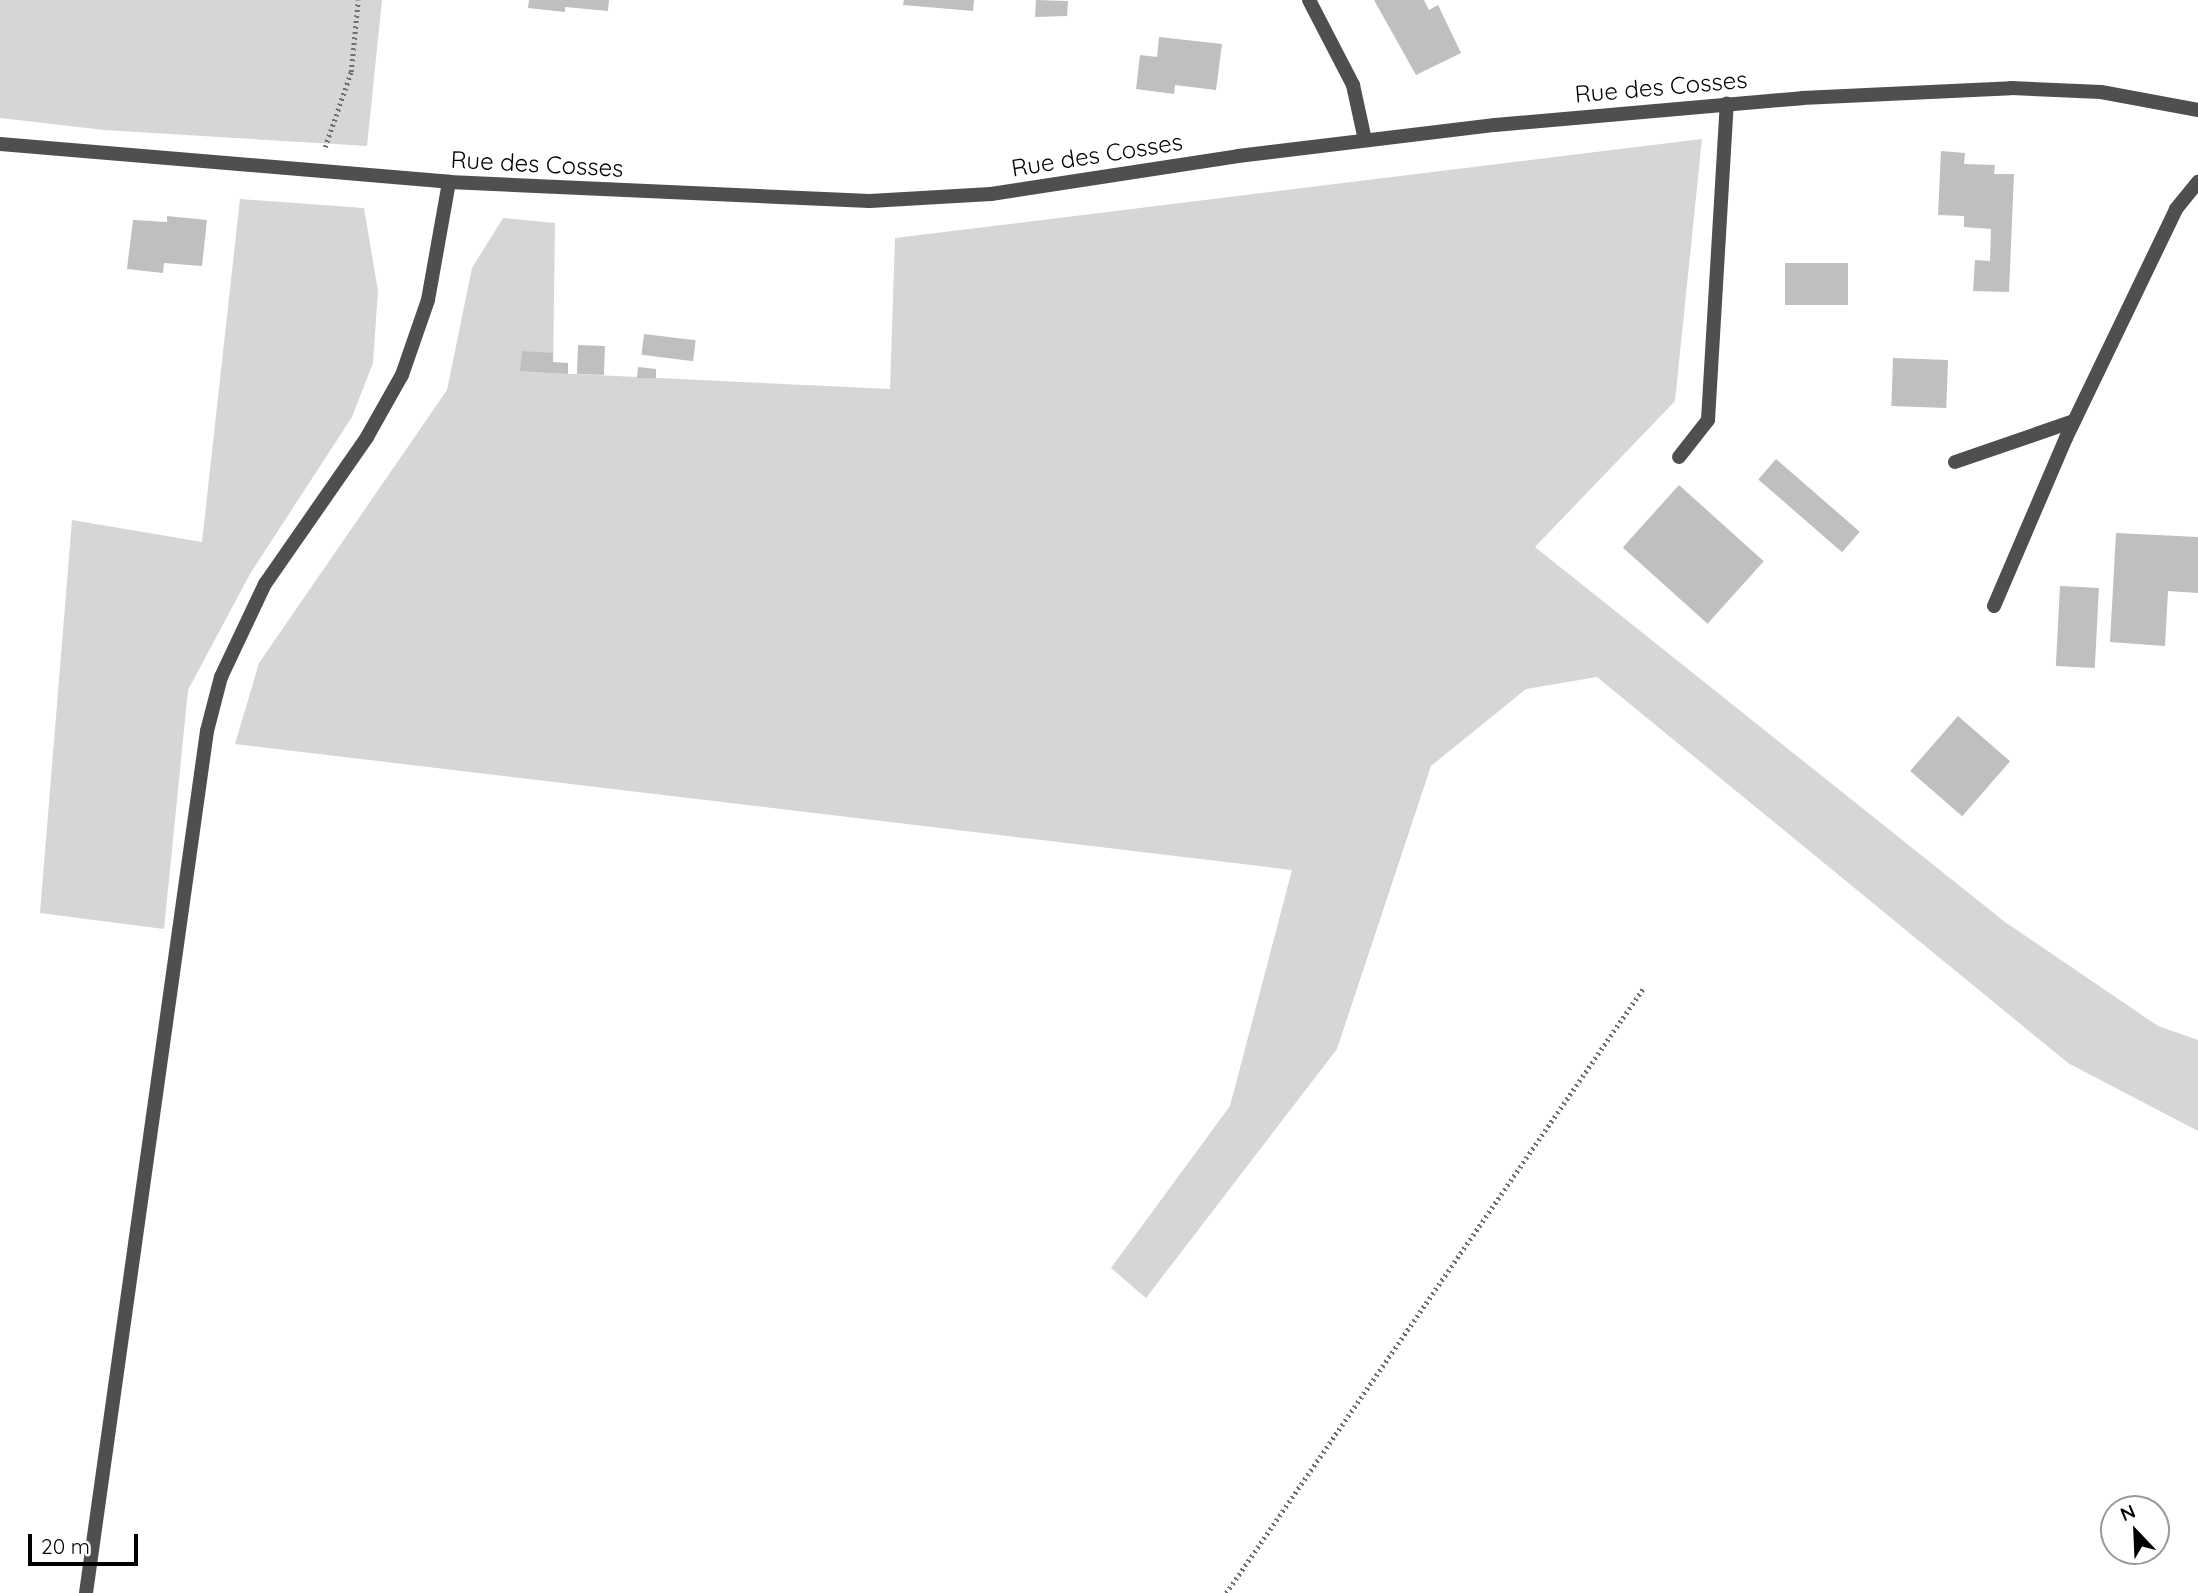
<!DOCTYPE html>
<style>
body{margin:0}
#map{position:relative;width:2198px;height:1593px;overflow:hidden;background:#fff;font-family:Quicksand,sans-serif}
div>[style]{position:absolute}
.green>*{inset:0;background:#d6d6d6}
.building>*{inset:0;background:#bfbfbf;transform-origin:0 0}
.path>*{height:4.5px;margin-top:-2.25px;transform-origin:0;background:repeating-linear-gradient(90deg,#717171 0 2px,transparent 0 5.5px)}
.service>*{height:14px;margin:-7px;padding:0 7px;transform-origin:7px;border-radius:7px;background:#4f4f4f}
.minor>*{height:14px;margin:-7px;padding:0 7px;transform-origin:7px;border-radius:7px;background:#4f4f4f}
span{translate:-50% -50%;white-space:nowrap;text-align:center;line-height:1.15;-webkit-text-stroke:7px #fff;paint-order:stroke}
.street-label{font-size:24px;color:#000}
.north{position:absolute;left:2100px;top:1495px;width:70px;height:70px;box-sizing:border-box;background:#fff;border:2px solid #999;border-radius:50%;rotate:337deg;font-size:19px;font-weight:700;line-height:28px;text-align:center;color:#000}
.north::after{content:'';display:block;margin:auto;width:24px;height:32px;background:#000;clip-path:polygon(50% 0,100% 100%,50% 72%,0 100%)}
.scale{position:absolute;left:28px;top:1534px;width:110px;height:32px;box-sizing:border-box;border:4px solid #000;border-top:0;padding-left:9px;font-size:21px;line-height:24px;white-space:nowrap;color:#000;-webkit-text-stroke:5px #fff;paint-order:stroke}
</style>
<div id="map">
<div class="green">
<i style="clip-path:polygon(0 0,382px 0,367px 146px,104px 130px,0 118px)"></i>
<i style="clip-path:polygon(1702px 139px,1675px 401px,1535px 547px,2005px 922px,2158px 1026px,2198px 1040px,2198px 1131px,2068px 1063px,1597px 677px,1526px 689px,1431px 766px,1337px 1049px,1146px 1298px,1111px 1268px,1230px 1106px,1292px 870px,235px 744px,259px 663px,447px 390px,472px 268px,503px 218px,555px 223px,553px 373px,890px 389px,895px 238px)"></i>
<i style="clip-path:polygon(240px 199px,364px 208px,378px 291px,373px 363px,352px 417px,250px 574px,188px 690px,164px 929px,40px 913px,72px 520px,202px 542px)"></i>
</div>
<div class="building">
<i style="clip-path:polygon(529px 0,609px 0,608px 11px,565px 7px,565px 12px,528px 8px)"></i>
<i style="clip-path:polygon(904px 0,974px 0,973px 11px,903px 5px)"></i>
<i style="clip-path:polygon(1036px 0,1068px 1px,1067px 16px,1035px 17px)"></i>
<i style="clip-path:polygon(1374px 0,1424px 0,1429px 10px,1438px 5px,1461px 53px,1416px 75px)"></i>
<i style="clip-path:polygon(1159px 37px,1222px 44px,1216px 90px,1175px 85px,1174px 94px,1136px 89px,1140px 55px,1157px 57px)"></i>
<i style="clip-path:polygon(1941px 151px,1965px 153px,1964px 164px,1995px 165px,1994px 174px,2014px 174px,2009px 292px,1973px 291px,1975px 260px,1990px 261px,1991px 229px,1964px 227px,1964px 216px,1938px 215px)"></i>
<i style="clip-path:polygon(167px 216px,207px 220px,202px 266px,164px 263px,163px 273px,127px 269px,133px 220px,167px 222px)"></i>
<i style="left:1785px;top:263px;width:63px;height:42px"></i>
<i style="left:644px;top:334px;width:52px;height:21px;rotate:7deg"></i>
<i style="left:578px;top:345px;width:27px;height:29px;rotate:2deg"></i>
<i style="clip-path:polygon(522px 351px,553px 353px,553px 362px,568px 363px,568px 374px,520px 371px)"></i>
<i style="left:1893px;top:358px;width:55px;height:48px;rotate:2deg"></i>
<i style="clip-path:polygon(638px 367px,656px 369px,656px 378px,637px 378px)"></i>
<i style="left:1776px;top:459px;width:111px;height:27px;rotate:41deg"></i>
<i style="left:1679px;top:485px;width:114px;height:84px;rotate:42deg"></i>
<i style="clip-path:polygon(2116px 533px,2198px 537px,2198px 593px,2168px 591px,2165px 646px,2110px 642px)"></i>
<i style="left:2060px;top:586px;width:39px;height:80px;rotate:3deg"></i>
<i style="left:1958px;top:716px;width:69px;height:73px;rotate:41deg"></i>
</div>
<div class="path">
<i style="left:325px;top:147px;width:79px;rotate:-70.9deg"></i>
<i style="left:351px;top:72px;width:72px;rotate:-84.4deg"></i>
<i style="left:1226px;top:1593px;width:736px;rotate:-55.4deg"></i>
</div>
<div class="service">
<i style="left:1679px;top:457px;width:47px;rotate:-51.9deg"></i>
<i style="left:1708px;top:420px;width:317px;rotate:-86.6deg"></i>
<i style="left:1955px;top:462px;width:126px;rotate:-19deg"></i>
<i style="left:1994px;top:606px;width:183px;rotate:-66.8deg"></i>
<i style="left:2066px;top:438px;width:254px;rotate:-64.3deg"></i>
<i style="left:2176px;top:209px;width:35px;rotate:-51deg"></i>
</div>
<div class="minor">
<i style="left:1309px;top:0;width:96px;rotate:62.6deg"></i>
<i style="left:1353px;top:85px;width:56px;rotate:77.7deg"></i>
<i style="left:0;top:144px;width:451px;rotate:4.8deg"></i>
<i style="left:449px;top:182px;width:421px;rotate:2.6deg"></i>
<i style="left:870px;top:201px;width:121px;rotate:-3.3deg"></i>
<i style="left:991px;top:194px;width:250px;rotate:-8.7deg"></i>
<i style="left:1238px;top:156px;width:259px;rotate:-6.9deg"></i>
<i style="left:1495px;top:125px;width:308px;rotate:-5deg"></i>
<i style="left:1802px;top:98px;width:209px;rotate:-2.7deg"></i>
<i style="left:2011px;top:88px;width:90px;rotate:2.5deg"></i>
<i style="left:2101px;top:92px;width:99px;rotate:10.5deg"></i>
<i style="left:86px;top:1593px;width:870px;rotate:-82.01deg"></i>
<i style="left:207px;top:731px;width:56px;rotate:-75.5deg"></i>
<i style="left:221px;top:677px;width:103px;rotate:-64.7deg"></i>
<i style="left:265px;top:584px;width:179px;rotate:-55.2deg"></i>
<i style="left:367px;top:437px;width:71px;rotate:-60.6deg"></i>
<i style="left:402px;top:375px;width:79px;rotate:-70.9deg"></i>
<i style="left:428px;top:300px;width:120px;rotate:-79.9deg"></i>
</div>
<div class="street-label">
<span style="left:1661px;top:87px;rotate:-5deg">Rue des Cosses</span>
<span style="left:1097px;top:155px;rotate:-9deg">Rue des Cosses</span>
<span style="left:537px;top:164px;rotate:3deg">Rue des Cosses</span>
</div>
<div class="north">N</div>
<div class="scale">20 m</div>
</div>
